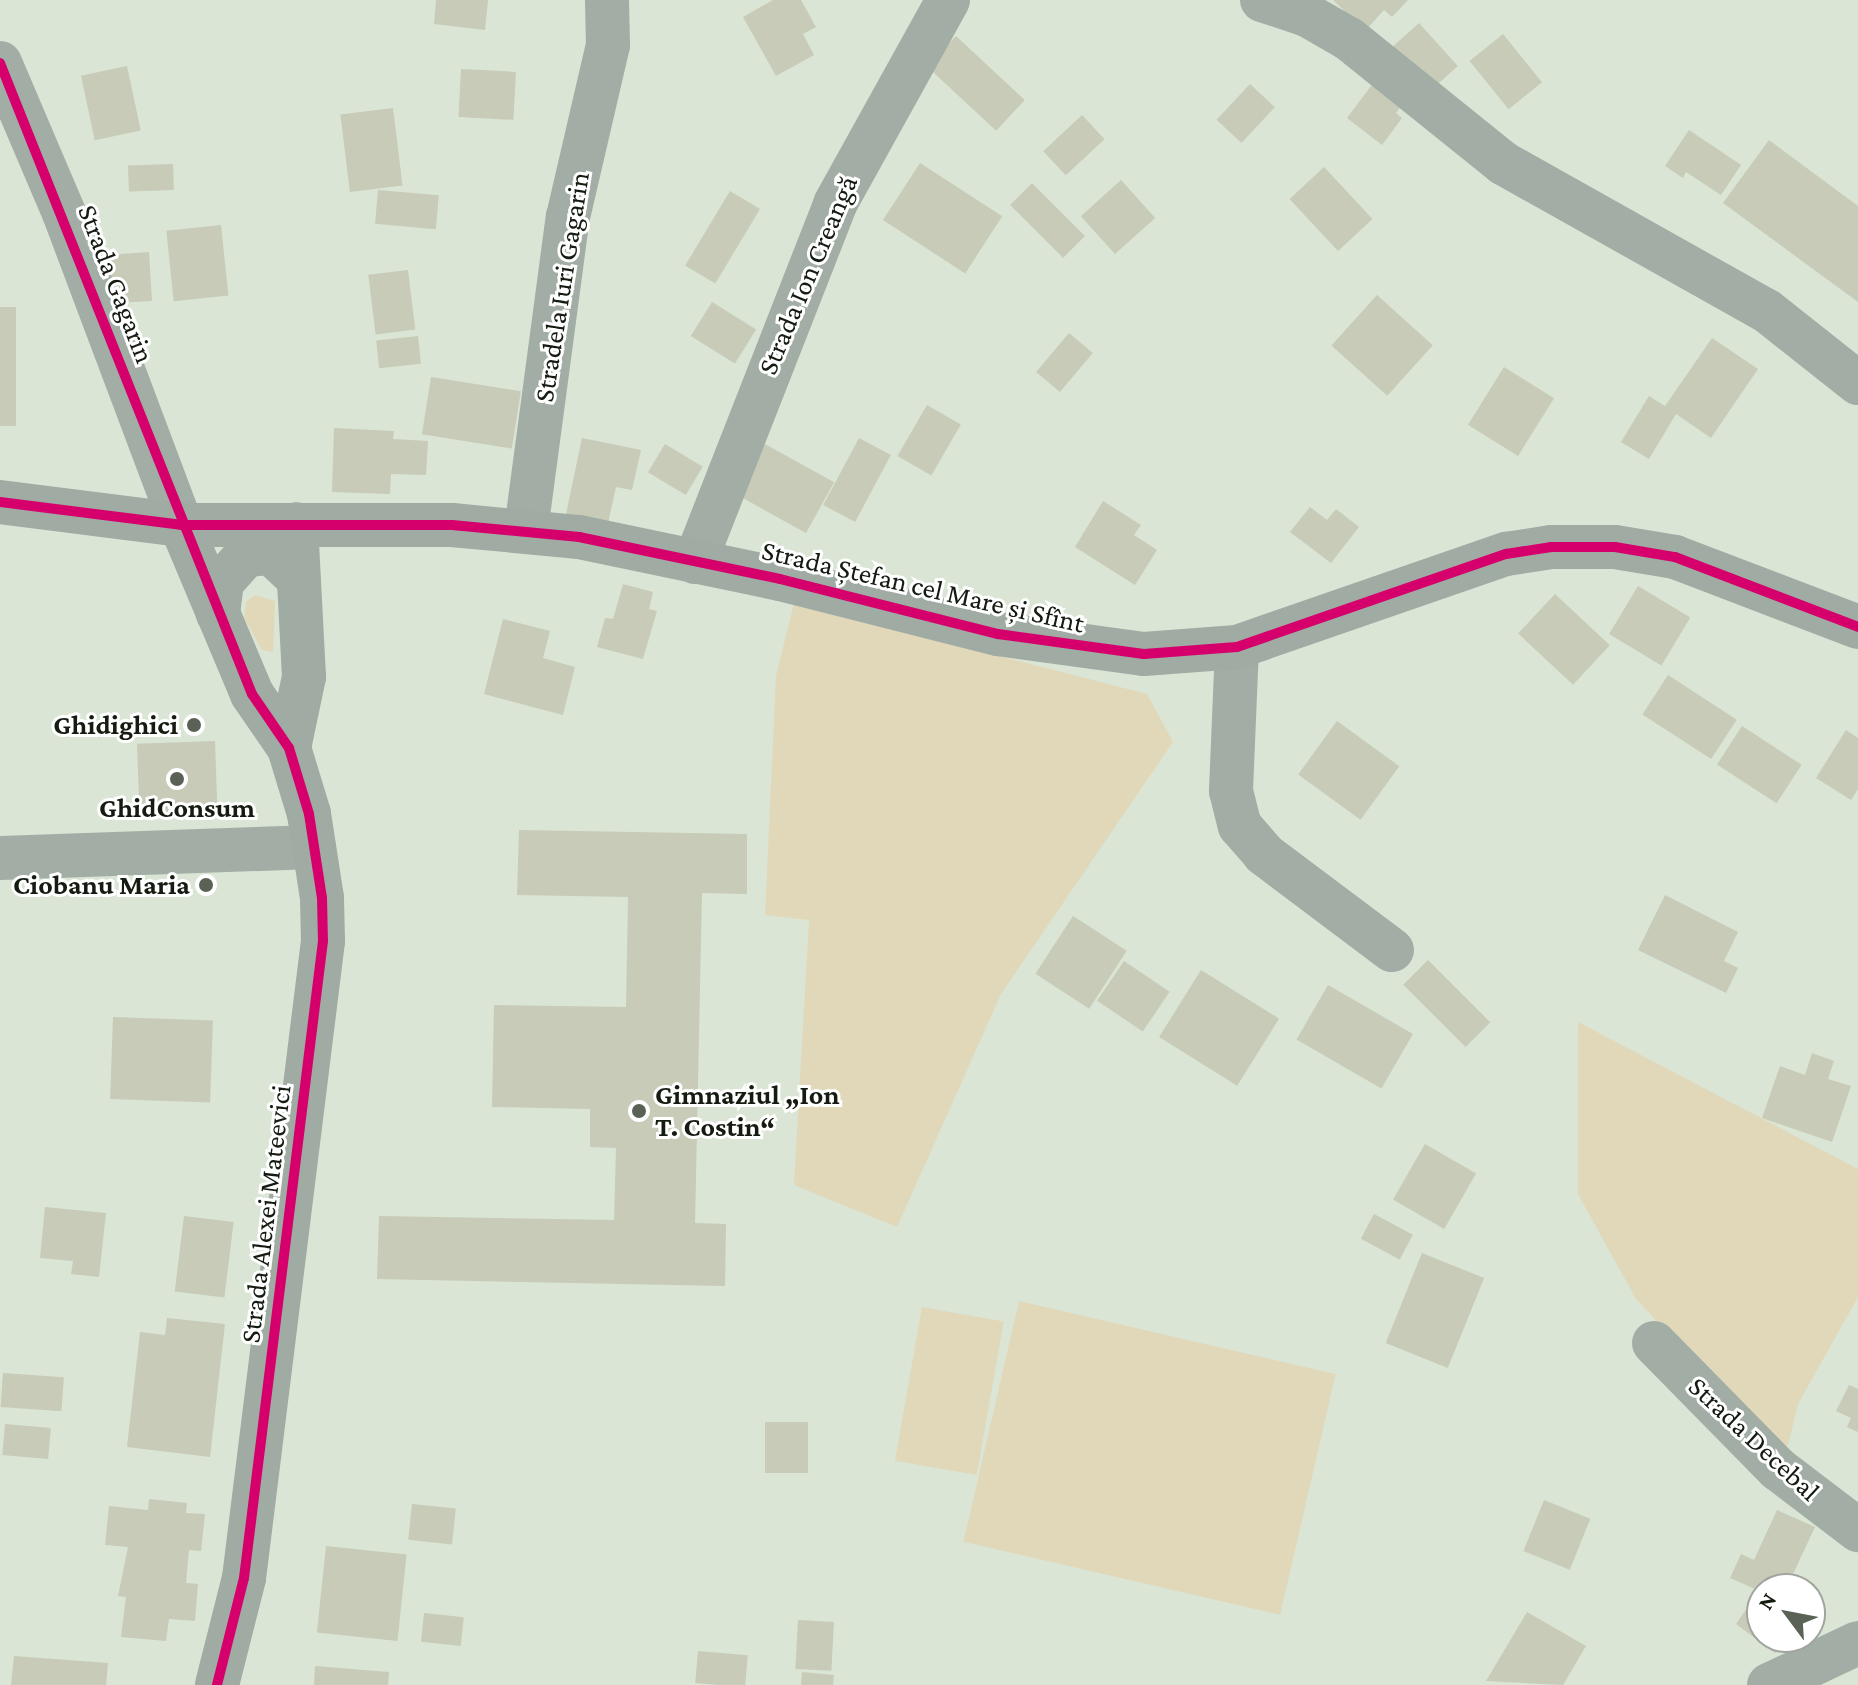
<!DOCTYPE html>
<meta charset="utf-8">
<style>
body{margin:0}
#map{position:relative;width:1858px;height:1685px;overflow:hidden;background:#dae5d5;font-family:"Crimson Pro",serif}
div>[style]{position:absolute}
.green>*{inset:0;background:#e1d8ba;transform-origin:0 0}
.building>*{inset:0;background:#c7cbb7;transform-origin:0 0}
.street>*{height:44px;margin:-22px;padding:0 22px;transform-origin:22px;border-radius:22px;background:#a2ada5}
.secondary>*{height:44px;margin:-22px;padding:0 22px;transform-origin:22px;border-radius:22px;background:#9faba3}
.cycleway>*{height:10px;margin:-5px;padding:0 5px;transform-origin:5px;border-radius:5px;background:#d6006c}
.dots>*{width:22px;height:22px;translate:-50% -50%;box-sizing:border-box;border:4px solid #fff;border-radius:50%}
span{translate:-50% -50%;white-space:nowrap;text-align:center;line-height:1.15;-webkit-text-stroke:6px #fff;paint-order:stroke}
.street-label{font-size:28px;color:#141b10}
.poi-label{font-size:28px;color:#141b10;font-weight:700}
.right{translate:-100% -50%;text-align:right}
.left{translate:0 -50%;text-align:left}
.north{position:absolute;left:1746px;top:1573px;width:80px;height:80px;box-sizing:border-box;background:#fff;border:2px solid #a1a49f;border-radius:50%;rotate:302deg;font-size:22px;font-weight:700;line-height:32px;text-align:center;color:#141b10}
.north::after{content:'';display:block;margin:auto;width:28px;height:36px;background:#596255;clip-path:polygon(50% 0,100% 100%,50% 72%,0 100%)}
</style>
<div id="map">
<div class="green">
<i style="clip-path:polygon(255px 595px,275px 601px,273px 652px,262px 650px,244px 618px,246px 602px)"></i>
<i style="clip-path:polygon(794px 603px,1147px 694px,1173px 742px,1001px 994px,897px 1227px,794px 1185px,809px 920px,765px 915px,776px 676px)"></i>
<i style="clip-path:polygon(1578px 1022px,1858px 1169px,1858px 1297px,1798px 1404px,1785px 1457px,1636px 1299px,1578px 1194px)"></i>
<i style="left:1019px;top:1301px;width:325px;height:247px;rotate:13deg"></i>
<i style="left:922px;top:1307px;width:83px;height:156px;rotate:10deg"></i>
</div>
<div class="building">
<i style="clip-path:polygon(436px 0,488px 0,485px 30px,434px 24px)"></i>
<i style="clip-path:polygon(773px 0,801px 0,816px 27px,803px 34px,814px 55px,776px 76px,743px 17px)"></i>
<i style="clip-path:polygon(1333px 0,1408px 0,1392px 17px,1384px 10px,1365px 31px)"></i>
<i style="left:1419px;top:23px;width:58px;height:40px;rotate:48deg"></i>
<i style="left:1503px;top:34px;width:62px;height:43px;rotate:51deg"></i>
<i style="left:956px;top:36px;width:94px;height:42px;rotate:43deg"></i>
<i style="left:127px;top:66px;width:66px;height:47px;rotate:78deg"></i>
<i style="left:461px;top:69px;width:55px;height:48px;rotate:3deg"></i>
<i style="clip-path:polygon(1377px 78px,1405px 100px,1396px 113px,1402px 118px,1382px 145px,1347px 118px)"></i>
<i style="left:1250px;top:84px;width:34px;height:49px;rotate:43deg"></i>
<i style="left:393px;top:108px;width:78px;height:53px;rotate:83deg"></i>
<i style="left:1082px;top:115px;width:33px;height:53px;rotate:47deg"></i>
<i style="clip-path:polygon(1689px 130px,1741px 165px,1721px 195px,1686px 172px,1683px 178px,1665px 166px)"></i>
<i style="clip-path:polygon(1769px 140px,1858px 206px,1858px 302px,1723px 203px)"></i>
<i style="left:920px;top:163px;width:98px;height:68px;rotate:33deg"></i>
<i style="left:173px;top:164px;width:26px;height:45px;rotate:88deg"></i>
<i style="left:1324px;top:167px;width:71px;height:47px;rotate:47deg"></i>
<i style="left:1121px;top:180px;width:51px;height:54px;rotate:48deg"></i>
<i style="left:1032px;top:183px;width:75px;height:31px;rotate:45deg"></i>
<i style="left:378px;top:190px;width:61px;height:34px;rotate:5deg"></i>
<i style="left:730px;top:191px;width:35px;height:87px;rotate:31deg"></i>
<i style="left:221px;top:225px;width:71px;height:55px;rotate:84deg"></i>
<i style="clip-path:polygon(149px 252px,152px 301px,117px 303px,116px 284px,109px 284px,107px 255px)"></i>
<i style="left:408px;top:270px;width:60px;height:40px;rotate:83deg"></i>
<i style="left:1377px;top:295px;width:75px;height:68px;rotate:42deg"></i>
<i style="left:712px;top:302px;width:52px;height:40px;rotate:32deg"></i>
<i style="left:0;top:307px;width:16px;height:119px"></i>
<i style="left:1069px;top:333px;width:31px;height:51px;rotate:40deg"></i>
<i style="left:418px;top:336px;width:28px;height:42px;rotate:84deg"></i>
<i style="clip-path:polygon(1712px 338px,1758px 369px,1711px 438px,1676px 414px,1649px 459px,1621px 442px,1649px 396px,1665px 406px)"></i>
<i style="left:1504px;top:367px;width:59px;height:68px;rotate:32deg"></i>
<i style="left:431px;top:377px;width:91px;height:58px;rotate:9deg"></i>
<i style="left:927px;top:405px;width:39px;height:59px;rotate:30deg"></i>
<i style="clip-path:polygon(334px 428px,394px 431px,393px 439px,428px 441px,426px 475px,391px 474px,390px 494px,332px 492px)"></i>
<i style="clip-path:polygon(582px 438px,641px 450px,632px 490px,616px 487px,607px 528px,565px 519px)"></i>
<i style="left:859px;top:438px;width:36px;height:76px;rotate:28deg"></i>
<i style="left:665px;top:444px;width:44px;height:33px;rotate:31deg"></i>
<i style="left:765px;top:444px;width:79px;height:58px;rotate:29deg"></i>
<i style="clip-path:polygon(1103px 501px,1141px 525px,1134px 535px,1157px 550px,1135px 585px,1075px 547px)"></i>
<i style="clip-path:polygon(1310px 507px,1327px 520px,1336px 509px,1359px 527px,1331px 563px,1290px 532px)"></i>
<i style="clip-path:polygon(623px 584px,653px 592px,649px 609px,657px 611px,643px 659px,597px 647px,605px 618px,613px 619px)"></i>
<i style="left:1638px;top:586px;width:61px;height:56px;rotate:31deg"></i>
<i style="left:1555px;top:594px;width:75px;height:54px;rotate:43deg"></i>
<i style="clip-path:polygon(503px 619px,550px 631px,543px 658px,575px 667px,563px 715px,484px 694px)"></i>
<i style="left:1668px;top:675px;width:82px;height:47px;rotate:33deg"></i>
<i style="left:1337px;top:721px;width:77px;height:66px;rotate:36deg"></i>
<i style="left:1742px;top:726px;width:71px;height:46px;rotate:33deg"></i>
<i style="clip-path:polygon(1846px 730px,1858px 738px,1858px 789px,1851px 800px,1816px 778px)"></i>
<i style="left:215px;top:741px;width:74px;height:78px;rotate:88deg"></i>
<i style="clip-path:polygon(519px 830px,747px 834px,747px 894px,702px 893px,695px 1223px,726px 1224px,725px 1286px,377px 1279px,379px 1216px,614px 1220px,616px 1148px,590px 1147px,590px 1109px,492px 1107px,494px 1005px,626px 1007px,628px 897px,517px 895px)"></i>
<i style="clip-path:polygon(1665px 895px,1738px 932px,1724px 961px,1738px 968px,1726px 993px,1638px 950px)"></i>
<i style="left:1073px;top:916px;width:64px;height:69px;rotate:33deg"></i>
<i style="left:1428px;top:960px;width:88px;height:35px;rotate:45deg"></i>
<i style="left:1124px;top:961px;width:55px;height:48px;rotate:34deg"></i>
<i style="left:1201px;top:970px;width:92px;height:79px;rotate:32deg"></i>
<i style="left:1328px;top:985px;width:98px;height:63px;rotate:30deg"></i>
<i style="left:113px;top:1017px;width:100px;height:82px;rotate:2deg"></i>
<i style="clip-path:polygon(1812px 1053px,1834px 1061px,1828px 1079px,1851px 1086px,1832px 1142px,1762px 1118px,1780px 1066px,1805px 1075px)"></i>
<i style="left:1425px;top:1144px;width:59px;height:64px;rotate:30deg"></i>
<i style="clip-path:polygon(45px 1207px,106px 1213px,99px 1277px,71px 1274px,73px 1261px,40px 1258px)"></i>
<i style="left:1374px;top:1214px;width:44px;height:28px;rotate:28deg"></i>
<i style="left:184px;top:1216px;width:50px;height:76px;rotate:7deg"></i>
<i style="left:1422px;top:1253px;width:67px;height:97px;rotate:22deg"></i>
<i style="clip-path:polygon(167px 1318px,225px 1324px,210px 1457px,127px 1447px,140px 1332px,165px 1335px)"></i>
<i style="left:3px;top:1373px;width:61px;height:34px;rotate:4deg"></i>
<i style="clip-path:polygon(1849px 1385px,1858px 1389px,1858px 1432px,1847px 1427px,1851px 1418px,1836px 1411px)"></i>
<i style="left:765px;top:1422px;width:43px;height:51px"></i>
<i style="left:5px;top:1424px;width:46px;height:31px;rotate:5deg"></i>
<i style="clip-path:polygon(149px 1499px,187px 1503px,186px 1513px,205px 1514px,201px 1551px,189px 1550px,186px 1583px,198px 1584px,195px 1621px,169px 1619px,166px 1641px,121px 1637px,126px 1597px,118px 1596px,128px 1547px,105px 1545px,109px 1506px,148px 1510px)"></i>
<i style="left:1544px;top:1500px;width:50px;height:55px;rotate:22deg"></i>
<i style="left:412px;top:1504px;width:44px;height:36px;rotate:6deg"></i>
<i style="clip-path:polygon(1777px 1510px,1815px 1527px,1786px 1589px,1762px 1592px,1730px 1578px,1741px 1554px,1754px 1560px)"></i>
<i style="left:326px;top:1546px;width:81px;height:87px;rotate:6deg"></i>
<i style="clip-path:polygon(1754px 1598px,1762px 1604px,1762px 1637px,1787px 1637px,1775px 1653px,1736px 1624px)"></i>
<i style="clip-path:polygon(1527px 1612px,1586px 1646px,1563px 1685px,1486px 1681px)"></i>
<i style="left:424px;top:1613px;width:40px;height:29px;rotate:6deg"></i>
<i style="left:798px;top:1620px;width:36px;height:49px;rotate:3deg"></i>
<i style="left:698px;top:1651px;width:50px;height:32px;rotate:5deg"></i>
<i style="clip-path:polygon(14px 1656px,108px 1663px,106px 1685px,11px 1685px)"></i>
<i style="clip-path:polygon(315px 1666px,389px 1672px,388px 1685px,314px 1685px)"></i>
<i style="clip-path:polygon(802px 1672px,834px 1675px,833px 1685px,801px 1685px)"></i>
</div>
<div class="street">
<i style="left:1262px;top:0;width:47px;rotate:18.4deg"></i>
<i style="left:1307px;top:15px;width:48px;rotate:29.7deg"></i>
<i style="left:1349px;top:39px;width:198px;rotate:38.8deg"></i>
<i style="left:1503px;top:163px;width:303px;rotate:29.3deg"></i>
<i style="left:1767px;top:311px;width:116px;rotate:38.4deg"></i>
<i style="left:0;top:63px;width:163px;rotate:66.9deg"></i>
<i style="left:64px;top:213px;width:333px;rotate:69.4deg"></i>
<i style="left:526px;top:530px;width:316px;rotate:-82.4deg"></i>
<i style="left:568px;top:217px;width:177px;rotate:-76.9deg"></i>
<i style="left:608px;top:45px;width:45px;rotate:-91.3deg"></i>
<i style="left:695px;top:562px;width:384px;rotate:-68.6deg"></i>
<i style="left:835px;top:204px;width:233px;rotate:-61deg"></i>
<i style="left:1237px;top:647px;width:144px;rotate:92.4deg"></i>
<i style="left:1231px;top:791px;width:36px;rotate:76deg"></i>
<i style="left:1240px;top:826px;width:37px;rotate:49deg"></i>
<i style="left:1264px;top:854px;width:160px;rotate:36.9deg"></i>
<i style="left:0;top:858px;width:314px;rotate:-2deg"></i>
<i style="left:1654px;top:1343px;width:177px;rotate:45.5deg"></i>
<i style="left:1778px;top:1469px;width:101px;rotate:37.3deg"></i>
<i style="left:1769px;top:1685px;width:98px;rotate:-25.3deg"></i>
</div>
<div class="secondary">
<i style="left:0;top:502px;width:182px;rotate:7.2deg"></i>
<i style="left:181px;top:525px;width:271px"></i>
<i style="left:452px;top:525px;width:128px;rotate:5.4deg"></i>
<i style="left:579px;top:537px;width:205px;rotate:11.8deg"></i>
<i style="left:780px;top:579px;width:225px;rotate:14.2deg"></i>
<i style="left:998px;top:634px;width:147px;rotate:7.8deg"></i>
<i style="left:1144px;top:654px;width:93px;rotate:-4.3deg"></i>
<i style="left:1237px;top:647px;width:285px;rotate:-19.1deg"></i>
<i style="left:1506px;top:554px;width:46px;rotate:-8.8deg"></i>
<i style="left:1551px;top:547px;width:64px"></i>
<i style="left:1615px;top:547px;width:61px;rotate:9.5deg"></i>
<i style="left:1675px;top:557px;width:196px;rotate:20.9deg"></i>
<i style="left:181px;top:525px;width:183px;rotate:67.2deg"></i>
<i style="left:252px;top:694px;width:65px;rotate:55.6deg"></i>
<i style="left:289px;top:748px;width:69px;rotate:73.1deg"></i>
<i style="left:309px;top:814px;width:85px;rotate:81.2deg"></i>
<i style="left:322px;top:898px;width:43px;rotate:88.7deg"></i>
<i style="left:323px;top:941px;width:642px;rotate:97.07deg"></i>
<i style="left:244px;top:1578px;width:110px;rotate:104.2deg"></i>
<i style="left:218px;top:614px;width:32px;rotate:-83deg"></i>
<i style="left:222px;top:582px;width:36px;rotate:-48deg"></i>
<i style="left:246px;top:555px;width:25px;rotate:-5deg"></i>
<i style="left:271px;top:553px;width:34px;rotate:43deg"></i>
<i style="left:289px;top:748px;width:73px;rotate:-78.1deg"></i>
<i style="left:304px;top:677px;width:153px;rotate:-93deg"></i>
</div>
<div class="cycleway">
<i style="left:0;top:63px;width:679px;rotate:68.23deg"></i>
<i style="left:252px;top:694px;width:65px;rotate:55.6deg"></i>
<i style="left:289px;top:748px;width:69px;rotate:73.1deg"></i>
<i style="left:309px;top:814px;width:85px;rotate:81.2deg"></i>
<i style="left:322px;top:898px;width:43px;rotate:88.7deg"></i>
<i style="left:323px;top:941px;width:642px;rotate:97.07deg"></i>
<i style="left:244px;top:1578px;width:110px;rotate:104.2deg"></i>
<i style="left:0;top:502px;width:182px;rotate:7.2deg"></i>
<i style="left:181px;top:525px;width:271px"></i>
<i style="left:452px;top:525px;width:128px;rotate:5.4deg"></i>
<i style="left:579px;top:537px;width:205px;rotate:11.8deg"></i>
<i style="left:780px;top:579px;width:225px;rotate:14.2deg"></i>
<i style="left:998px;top:634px;width:147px;rotate:7.8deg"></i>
<i style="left:1144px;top:654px;width:93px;rotate:-4.3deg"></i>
<i style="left:1237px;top:647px;width:285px;rotate:-19.1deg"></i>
<i style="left:1506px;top:554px;width:46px;rotate:-8.8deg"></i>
<i style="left:1551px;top:547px;width:64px"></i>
<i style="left:1615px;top:547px;width:61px;rotate:9.5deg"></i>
<i style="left:1675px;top:557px;width:196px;rotate:20.9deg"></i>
</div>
<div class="dots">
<i style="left:194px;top:725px;background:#596255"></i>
<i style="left:177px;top:779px;background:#596255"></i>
<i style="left:206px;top:885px;background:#596255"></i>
<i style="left:639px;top:1111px;background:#596255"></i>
</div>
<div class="street-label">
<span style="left:808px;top:275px;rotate:-67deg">Strada Ion Creangă</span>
<span style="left:116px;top:284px;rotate:69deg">Strada Gagarin</span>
<span style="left:562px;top:287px;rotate:-81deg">Stradela Iuri Gagarin</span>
<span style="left:923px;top:587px;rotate:13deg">Strada Ștefan cel Mare și Sfînt</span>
<span style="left:266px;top:1214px;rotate:-83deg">Strada Alexei Mateevici</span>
<span style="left:1754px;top:1439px;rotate:43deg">Strada Decebal</span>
</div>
<div class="poi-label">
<span class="right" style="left:178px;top:725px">Ghidighici</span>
<span style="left:177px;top:808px">GhidConsum</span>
<span class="right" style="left:190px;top:885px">Ciobanu Maria</span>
<span class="left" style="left:655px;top:1111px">Gimnaziul „Ion<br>T. Costin“</span>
</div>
<div class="north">N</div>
</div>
